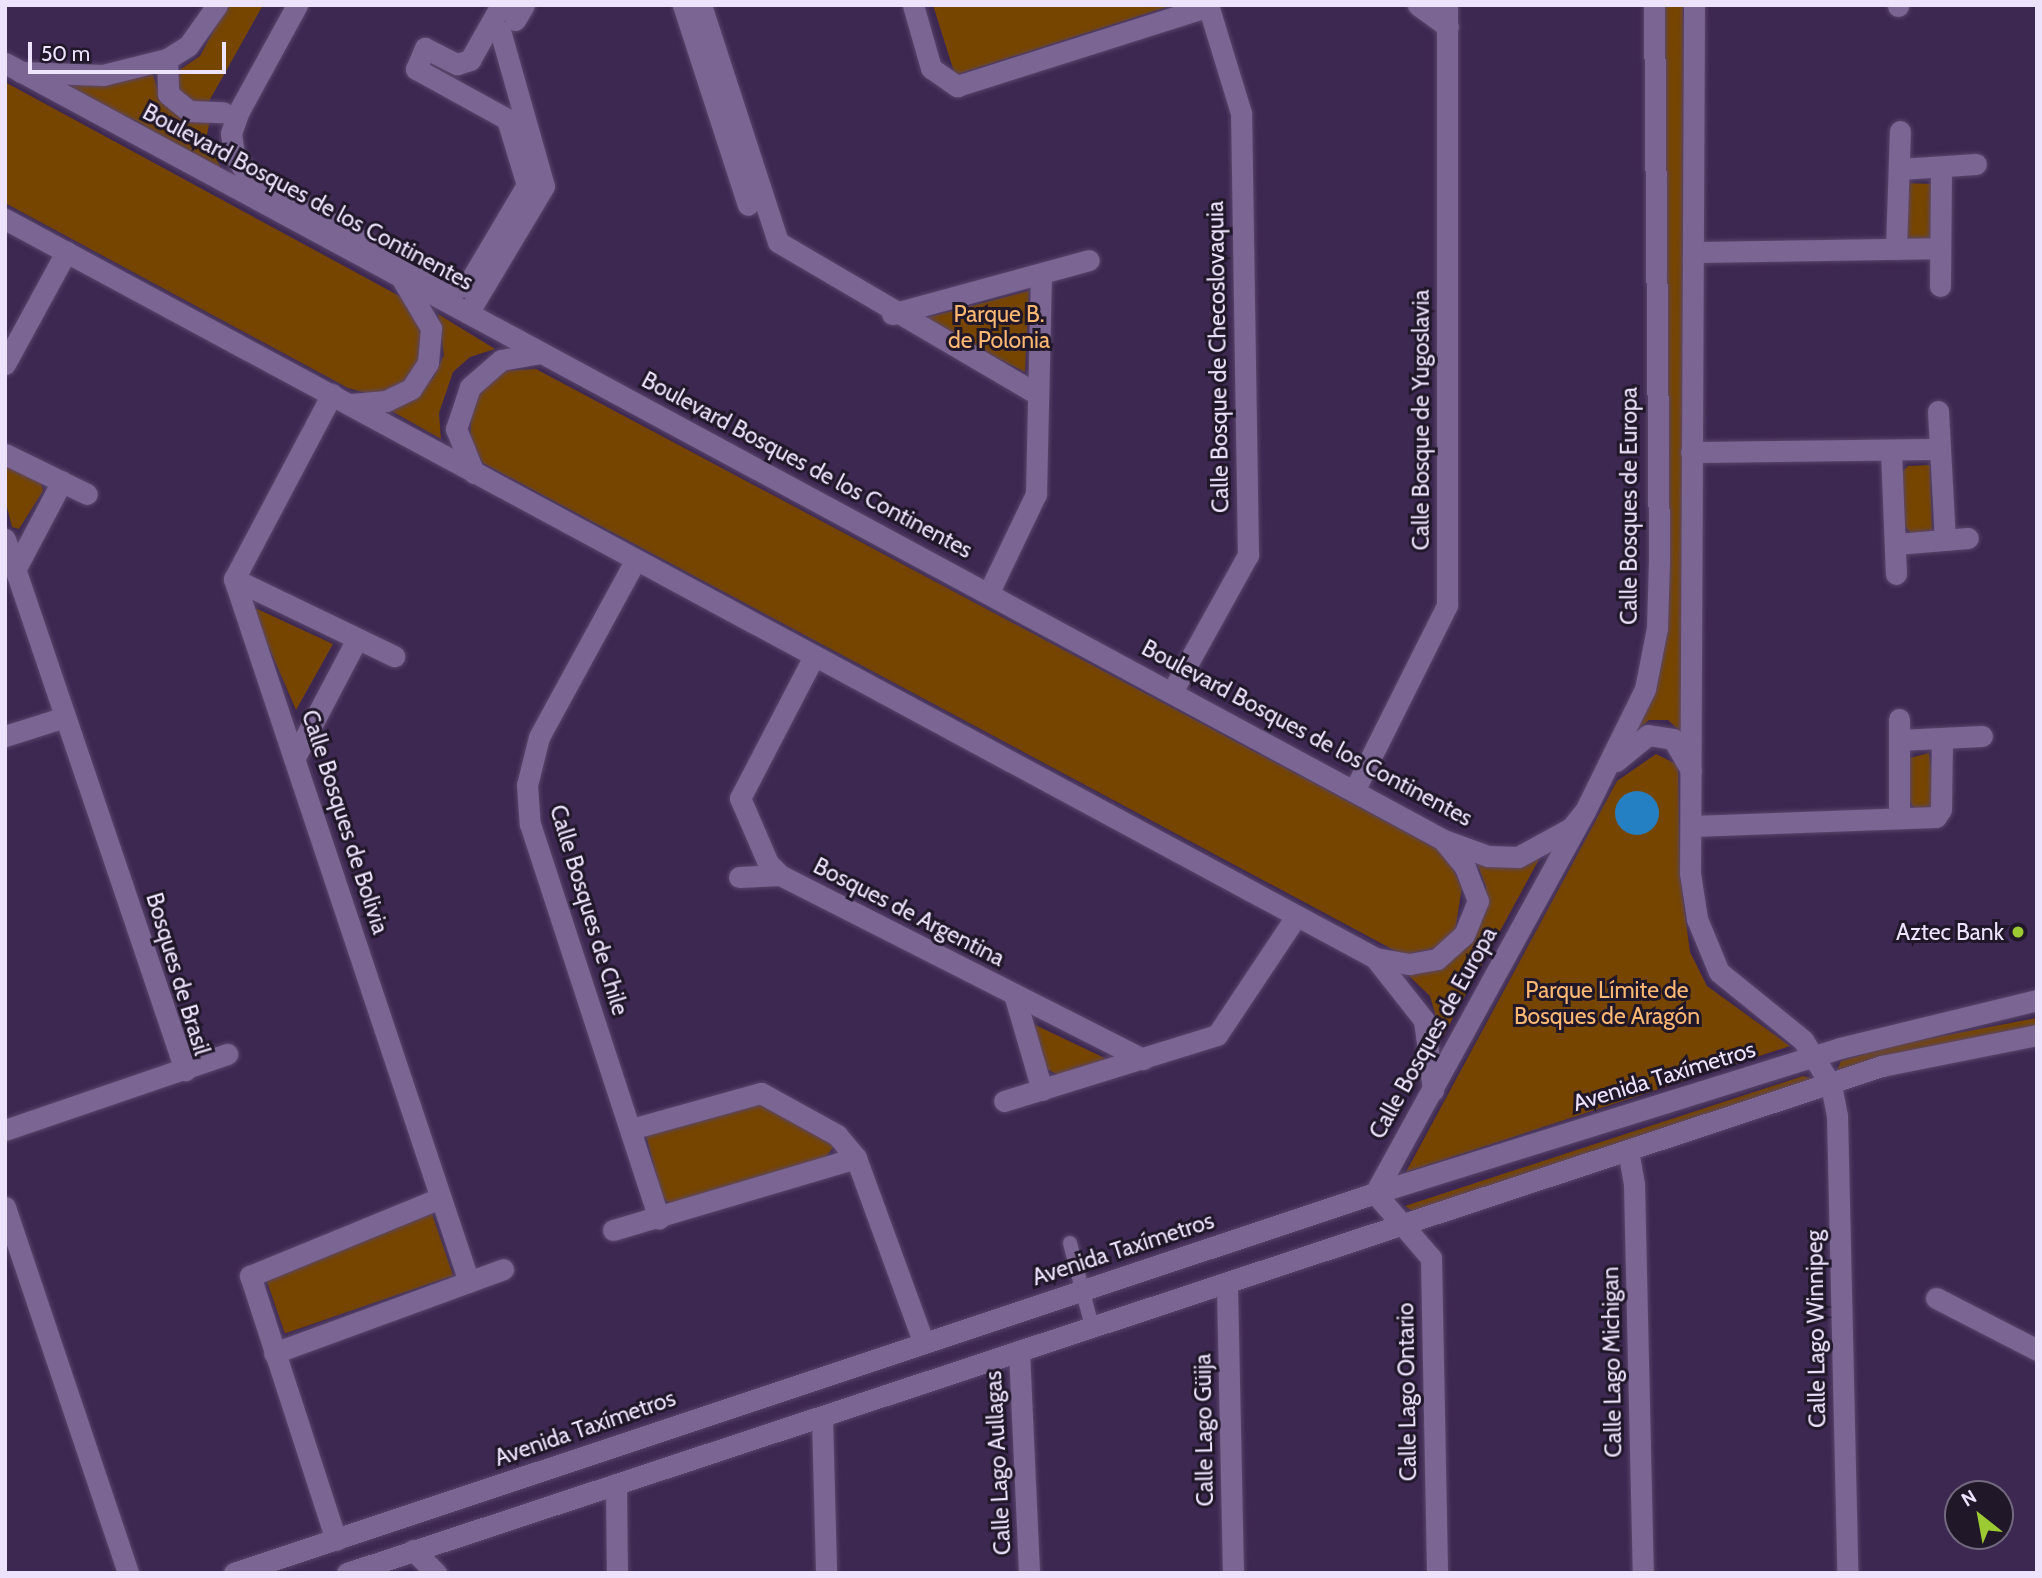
<!DOCTYPE html>
<meta charset="utf-8">
<style>
body{margin:0}
#map{position:relative;width:2042px;height:1578px;overflow:hidden;background:#3d2852;font-family:Cabin,sans-serif}
div>[style]{position:absolute}
.green>*{inset:0;background:#764500;transform-origin:0 0}
.water>*{inset:0;background:#2580c3}
.round{border-radius:50%}
.roads{filter:drop-shadow(0 0 2px #59466a) drop-shadow(0 0 2px #59466a)}
.lane>*{height:14px;margin:-7px;padding:0 7px;transform-origin:7px;border-radius:7px;background:#7b6593}
.street>*{height:21px;margin:-10.5px;padding:0 10.5px;transform-origin:10.5px;border-radius:10.5px;background:#7b6593}
.secondary>*{height:21px;margin:-10.5px;padding:0 10.5px;transform-origin:10.5px;border-radius:10.5px;background:#7b6593}
.dots>*{width:19px;height:19px;translate:-50% -50%;box-sizing:border-box;border:4px solid #201729;border-radius:50%}
span{translate:-50% -50%;white-space:nowrap;text-align:center;line-height:1.15;-webkit-text-stroke:6px #201729;paint-order:stroke}
.street-label{font-size:23px;color:#eee3fd}
.park-label{font-size:23px;color:#fcb873}
.poi-label{font-size:23px;color:#eee3fd}
.right{translate:-100% -50%;text-align:right}
.frame{position:absolute;inset:0;border:7px solid #eee3fd;pointer-events:none}
.north{position:absolute;left:1944px;top:1480px;width:70px;height:70px;box-sizing:border-box;background:#201729;border:2px solid #72697e;border-radius:50%;rotate:329deg;font-size:19px;font-weight:700;line-height:28px;text-align:center;color:#eee3fd}
.north::after{content:'';display:block;margin:auto;width:24px;height:32px;background:#9cca32;clip-path:polygon(50% 0,100% 100%,50% 72%,0 100%)}
.scale{position:absolute;left:28px;top:42px;width:198px;height:32px;box-sizing:border-box;border:4px solid #eee3fd;border-top:0;padding-left:9px;font-size:21px;line-height:24px;white-space:nowrap;color:#eee3fd;-webkit-text-stroke:5px #201729;paint-order:stroke}
</style>
<div id="map">
<div class="green">
<i style="clip-path:polygon(227px 5px,263px 5px,208px 103px,197px 105px,177px 91px,175px 73px,200px 56px)"></i>
<i style="clip-path:polygon(933px 5px,1173px 5px,955px 75px)"></i>
<i style="clip-path:polygon(1664px 5px,1683px 5px,1682px 733px,1668px 720px,1649px 720px,1628px 738px,1657px 685px,1667px 622px)"></i>
<i style="clip-path:polygon(152px 72px,160px 97px,181px 116px,210px 120px,206px 139px,224px 174px,138px 122px,43px 77px)"></i>
<i style="clip-path:polygon(5px 82px,403px 298px,422px 327px,423px 360px,409px 383px,377px 396px,348px 388px,5px 203px)"></i>
<i style="left:1932px;top:184px;width:61px;height:26px;rotate:92deg"></i>
<i style="clip-path:polygon(1029px 291px,1025px 372px,921px 319px)"></i>
<i style="clip-path:polygon(438px 314px,495px 349px,470px 357px,453px 372px,439px 413px,441px 439px,381px 405px,415px 397px,433px 378px,444px 355px)"></i>
<i style="clip-path:polygon(536px 369px,1445px 853px,1462px 887px,1455px 931px,1440px 947px,1403px 955px,483px 463px,470px 440px,472px 403px,499px 371px)"></i>
<i style="clip-path:polygon(5px 460px,40px 477px,43px 491px,19px 529px,12px 527px,5px 499px)"></i>
<i style="clip-path:polygon(1930px 465px,1932px 530px,1911px 533px,1899px 520px,1896px 478px,1908px 466px)"></i>
<i style="clip-path:polygon(251px 606px,333px 644px,296px 710px)"></i>
<i style="clip-path:polygon(1929px 753px,1935px 794px,1929px 810px,1916px 811px,1908px 798px,1906px 759px)"></i>
<i style="clip-path:polygon(1656px 754px,1678px 765px,1680px 877px,1690px 952px,1707px 986px,1790px 1046px,1406px 1172px,1617px 781px)"></i>
<i style="clip-path:polygon(1543px 852px,1442px 1038px,1430px 996px,1407px 974px,1440px 969px,1460px 952px,1482px 908px,1486px 887px,1476px 860px,1515px 867px)"></i>
<i style="clip-path:polygon(2037px 1018px,2037px 1029px,1837px 1071px,1841px 1061px,1895px 1045px)"></i>
<i style="clip-path:polygon(1029px 1022px,1113px 1062px,1061px 1077px,1046px 1068px)"></i>
<i style="clip-path:polygon(1803px 1076px,1813px 1079px,1416px 1213px,1405px 1206px)"></i>
<i style="clip-path:polygon(760px 1100px,835px 1145px,824px 1159px,672px 1205px,662px 1197px,646px 1135px)"></i>
<i style="left:432px;top:1214px;width:65px;height:178px;rotate:71deg"></i>
</div>
<div class="water">
<i class="round" style="left:1615px;top:791px;width:44px;height:44px"></i>
</div>
<div class="roads">
<div class="lane">
<i style="left:1070px;top:1243px;width:86px;rotate:75.2deg"></i>
</div>
<div class="street">
<i style="left:297px;top:5px;width:121px;rotate:118.7deg"></i>
<i style="left:239px;top:111px;width:23px;rotate:110deg"></i>
<i style="left:231px;top:133px;width:21px;rotate:82deg"></i>
<i style="left:234px;top:154px;width:25px;rotate:58deg"></i>
<i style="left:247px;top:175px;width:229px;rotate:29.8deg"></i>
<i style="left:446px;top:289px;width:21px;rotate:-8deg"></i>
<i style="left:467px;top:286px;width:117px;rotate:-59.3deg"></i>
<i style="left:527px;top:185px;width:69px;rotate:-106.9deg"></i>
<i style="left:507px;top:119px;width:104px;rotate:-151.2deg"></i>
<i style="left:416px;top:69px;width:23px;rotate:-67deg"></i>
<i style="left:425px;top:48px;width:36px;rotate:27deg"></i>
<i style="left:457px;top:64px;width:14px;rotate:-17deg"></i>
<i style="left:470px;top:60px;width:63px;rotate:-60.6deg"></i>
<i style="left:683px;top:5px;width:210px;rotate:72deg"></i>
<i style="left:701px;top:5px;width:249px;rotate:72deg"></i>
<i style="left:778px;top:242px;width:300px;rotate:30.4deg"></i>
<i style="left:913px;top:5px;width:66px;rotate:74.1deg"></i>
<i style="left:931px;top:68px;width:32px;rotate:35deg"></i>
<i style="left:957px;top:86px;width:264px;rotate:-17.6deg"></i>
<i style="left:1418px;top:5px;width:37px;rotate:36deg"></i>
<i style="left:1898px;top:5px;width:1px;rotate:90deg"></i>
<i style="left:515px;top:20px;width:17px;rotate:-59deg"></i>
<i style="left:167px;top:59px;width:35px;rotate:88deg"></i>
<i style="left:168px;top:94px;width:27px;rotate:39deg"></i>
<i style="left:189px;top:111px;width:34px;rotate:2deg"></i>
<i style="left:21px;top:72px;width:82px;rotate:2.1deg"></i>
<i style="left:103px;top:75px;width:66px;rotate:-14deg"></i>
<i style="left:167px;top:59px;width:25px;rotate:-32deg"></i>
<i style="left:188px;top:46px;width:50px;rotate:-54.7deg"></i>
<i style="left:1900px;top:169px;width:76px;rotate:-3.8deg"></i>
<i style="left:1896px;top:249px;width:118px;rotate:-88.1deg"></i>
<i style="left:1693px;top:252px;width:246px;rotate:-0.9deg"></i>
<i style="left:1940px;top:286px;width:119px;rotate:-89.5deg"></i>
<i style="left:468px;top:313px;width:148px;rotate:-59.1deg"></i>
<i style="left:544px;top:186px;width:161px;rotate:-105.8deg"></i>
<i style="left:892px;top:314px;width:204px;rotate:-15.3deg"></i>
<i style="left:5px;top:364px;width:128px;rotate:-61.4deg"></i>
<i style="left:332px;top:394px;width:209px;rotate:117.9deg"></i>
<i style="left:234px;top:579px;width:741px;rotate:71.52deg"></i>
<i style="left:1938px;top:411px;width:129px;rotate:86.9deg"></i>
<i style="left:1891px;top:451px;width:123px;rotate:87.7deg"></i>
<i style="left:1691px;top:452px;width:248px;rotate:-0.7deg"></i>
<i style="left:5px;top:454px;width:91px;rotate:26deg"></i>
<i style="left:5px;top:539px;width:561px;rotate:71.27deg"></i>
<i style="left:1896px;top:544px;width:72px;rotate:-4.8deg"></i>
<i style="left:635px;top:561px;width:200px;rotate:118.6deg"></i>
<i style="left:539px;top:737px;width:49px;rotate:104deg"></i>
<i style="left:527px;top:785px;width:39px;rotate:86deg"></i>
<i style="left:530px;top:824px;width:415px;rotate:71.9deg"></i>
<i style="left:16px;top:568px;width:98px;rotate:-62.1deg"></i>
<i style="left:234px;top:579px;width:178px;rotate:25.7deg"></i>
<i style="left:989px;top:592px;width:109px;rotate:-64.4deg"></i>
<i style="left:1036px;top:494px;width:219px;rotate:-88.7deg"></i>
<i style="left:813px;top:658px;width:158px;rotate:117.5deg"></i>
<i style="left:740px;top:798px;width:71px;rotate:66.7deg"></i>
<i style="left:768px;top:863px;width:17px;rotate:45deg"></i>
<i style="left:780px;top:875px;width:407px;rotate:26.9deg"></i>
<i style="left:1172px;top:692px;width:157px;rotate:-61deg"></i>
<i style="left:1248px;top:555px;width:442px;rotate:-90.9deg"></i>
<i style="left:1241px;top:113px;width:113px;rotate:-107deg"></i>
<i style="left:5px;top:736px;width:63px;rotate:-17.6deg"></i>
<i style="left:1899px;top:740px;width:83px;rotate:-2.8deg"></i>
<i style="left:296px;top:755px;width:131px;rotate:-62.3deg"></i>
<i style="left:1354px;top:791px;width:208px;rotate:-63.4deg"></i>
<i style="left:1447px;top:605px;width:600px;rotate:-90deg"></i>
<i style="left:1899px;top:818px;width:99px;rotate:-90deg"></i>
<i style="left:1693px;top:826px;width:243px;rotate:-2.1deg"></i>
<i style="left:1936px;top:817px;width:9px;rotate:-58deg"></i>
<i style="left:1941px;top:809px;width:69px;rotate:-89.2deg"></i>
<i style="left:739px;top:877px;width:41px;rotate:-2.8deg"></i>
<i style="left:1014px;top:994px;width:100px;rotate:73.7deg"></i>
<i style="left:1831px;top:1085px;width:31px;rotate:79deg"></i>
<i style="left:1837px;top:1115px;width:458px;rotate:88.7deg"></i>
<i style="left:1004px;top:1101px;width:223px;rotate:-17.2deg"></i>
<i style="left:1217px;top:1035px;width:141px;rotate:-56.3deg"></i>
<i style="left:631px;top:1129px;width:135px;rotate:-15.5deg"></i>
<i style="left:761px;top:1093px;width:87px;rotate:28.9deg"></i>
<i style="left:837px;top:1135px;width:30px;rotate:50deg"></i>
<i style="left:856px;top:1158px;width:195px;rotate:69.9deg"></i>
<i style="left:5px;top:1130px;width:235px;rotate:-18.9deg"></i>
<i style="left:1628px;top:1150px;width:35px;rotate:80deg"></i>
<i style="left:1634px;top:1184px;width:389px;rotate:88.7deg"></i>
<i style="left:5px;top:1207px;width:386px;rotate:71.4deg"></i>
<i style="left:1401px;top:1223px;width:46px;rotate:49.4deg"></i>
<i style="left:1431px;top:1258px;width:315px;rotate:88.9deg"></i>
<i style="left:613px;top:1230px;width:253px;rotate:-16.5deg"></i>
<i style="left:1227px;top:1287px;width:286px;rotate:88.8deg"></i>
<i style="left:1936px;top:1298px;width:114px;rotate:27.2deg"></i>
<i style="left:1019px;top:1351px;width:222px;rotate:87.4deg"></i>
<i style="left:274px;top:1353px;width:244px;rotate:-20.1deg"></i>
<i style="left:822px;top:1417px;width:156px;rotate:88.5deg"></i>
<i style="left:616px;top:1484px;width:89px;rotate:89.4deg"></i>
<i style="left:336px;top:1540px;width:278px;rotate:-108deg"></i>
<i style="left:250px;top:1276px;width:205px;rotate:-22.3deg"></i>
<i style="left:413px;top:1550px;width:33px;rotate:45deg"></i>
</div>
<div class="secondary">
<i style="left:1694px;top:5px;width:868px;rotate:90.26deg"></i>
<i style="left:1690px;top:873px;width:47px;rotate:81.3deg"></i>
<i style="left:1697px;top:919px;width:57px;rotate:67.5deg"></i>
<i style="left:1719px;top:972px;width:108px;rotate:39deg"></i>
<i style="left:1803px;top:1040px;width:53px;rotate:58.1deg"></i>
<i style="left:5px;top:63px;width:1635px;rotate:28.37deg"></i>
<i style="left:1444px;top:840px;width:47px;rotate:20deg"></i>
<i style="left:1488px;top:856px;width:30px;rotate:2deg"></i>
<i style="left:1518px;top:857px;width:60px;rotate:-28.7deg"></i>
<i style="left:1571px;top:828px;width:22px;rotate:-51deg"></i>
<i style="left:5px;top:219px;width:1557px;rotate:28.34deg"></i>
<i style="left:1375px;top:958px;width:79px;rotate:51.7deg"></i>
<i style="left:1424px;top:1020px;width:71px;rotate:82.7deg"></i>
<i style="left:351px;top:404px;width:35px;rotate:-5deg"></i>
<i style="left:386px;top:401px;width:28px;rotate:-26deg"></i>
<i style="left:411px;top:389px;width:31px;rotate:-57deg"></i>
<i style="left:428px;top:363px;width:35px;rotate:-85deg"></i>
<i style="left:431px;top:328px;width:57px;rotate:-120.6deg"></i>
<i style="left:474px;top:473px;width:48px;rotate:-112.2deg"></i>
<i style="left:456px;top:429px;width:44px;rotate:-71.6deg"></i>
<i style="left:470px;top:387px;width:41px;rotate:-41.1deg"></i>
<i style="left:501px;top:360px;width:39px;rotate:-10deg"></i>
<i style="left:1616px;top:761px;width:41px;rotate:-39.1deg"></i>
<i style="left:1648px;top:735px;width:25px;rotate:9deg"></i>
<i style="left:1673px;top:739px;width:36px;rotate:60deg"></i>
<i style="left:1375px;top:958px;width:35px;rotate:10deg"></i>
<i style="left:1409px;top:964px;width:28px;rotate:-10deg"></i>
<i style="left:1437px;top:959px;width:36px;rotate:-42deg"></i>
<i style="left:1464px;top:935px;width:37px;rotate:-68deg"></i>
<i style="left:1478px;top:901px;width:36px;rotate:-111deg"></i>
<i style="left:1465px;top:867px;width:32px;rotate:-129deg"></i>
<i style="left:1401px;top:1223px;width:40px;rotate:-131deg"></i>
<i style="left:1375px;top:1193px;width:436px;rotate:-61.2deg"></i>
<i style="left:1585px;top:811px;width:136px;rotate:-63.8deg"></i>
<i style="left:1645px;top:689px;width:62px;rotate:-78.9deg"></i>
<i style="left:1657px;top:628px;width:66px;rotate:-88.3deg"></i>
<i style="left:1659px;top:562px;width:557px;rotate:-90.51deg"></i>
<i style="left:234px;top:1573px;width:1203px;rotate:-18.42deg"></i>
<i style="left:1375px;top:1193px;width:487px;rotate:-17.3deg"></i>
<i style="left:1840px;top:1048px;width:203px;rotate:-13.7deg"></i>
<i style="left:347px;top:1573px;width:1617px;rotate:-18.28deg"></i>
<i style="left:1882px;top:1066px;width:158px;rotate:-11.3deg"></i>
</div>
</div>
<div class="dots">
<i style="left:2018px;top:932px;background:#9cca32"></i>
</div>
<div class="street-label">
<span style="left:308px;top:197px;rotate:28deg">Boulevard Bosques de los Continentes</span>
<span style="left:1218px;top:357px;rotate:-91deg">Calle Bosque de Checoslovaquia</span>
<span style="left:1421px;top:420px;rotate:-90deg">Calle Bosque de Yugoslavia</span>
<span style="left:807px;top:465px;rotate:28deg">Boulevard Bosques de los Continentes</span>
<span style="left:1629px;top:506px;rotate:-90deg">Calle Bosques de Europa</span>
<span style="left:1307px;top:733px;rotate:28deg">Boulevard Bosques de los Continentes</span>
<span style="left:345px;top:822px;rotate:72deg">Calle Bosques de Bolivia</span>
<span style="left:589px;top:910px;rotate:73deg">Calle Bosques de Chile</span>
<span style="left:909px;top:912px;rotate:27deg">Bosques de Argentina</span>
<span style="left:178px;top:974px;rotate:73deg">Bosques de Brasil</span>
<span style="left:1433px;top:1033px;rotate:-61deg">Calle Bosques de Europa</span>
<span style="left:1664px;top:1076px;rotate:-17deg">Avenida Taxímetros</span>
<span style="left:1123px;top:1249px;rotate:-18deg">Avenida Taxímetros</span>
<span style="left:1816px;top:1329px;rotate:-91deg">Calle Lago Winnipeg</span>
<span style="left:1612px;top:1362px;rotate:-91deg">Calle Lago Michigan</span>
<span style="left:1407px;top:1392px;rotate:-91deg">Calle Lago Ontario</span>
<span style="left:585px;top:1428px;rotate:-19deg">Avenida Taxímetros</span>
<span style="left:1204px;top:1430px;rotate:-91deg">Calle Lago Güija</span>
<span style="left:998px;top:1463px;rotate:-93deg">Calle Lago Aullagas</span>
</div>
<div class="park-label">
<span style="left:999px;top:327px">Parque B.<br>de Polonia</span>
<span style="left:1607px;top:1003px">Parque Límite de<br>Bosques de Aragón</span>
</div>
<div class="poi-label">
<span class="right" style="left:2004px;top:932px">Aztec Bank</span>
</div>
<div class="frame"></div>
<div class="north">N</div>
<div class="scale">50 m</div>
</div>
